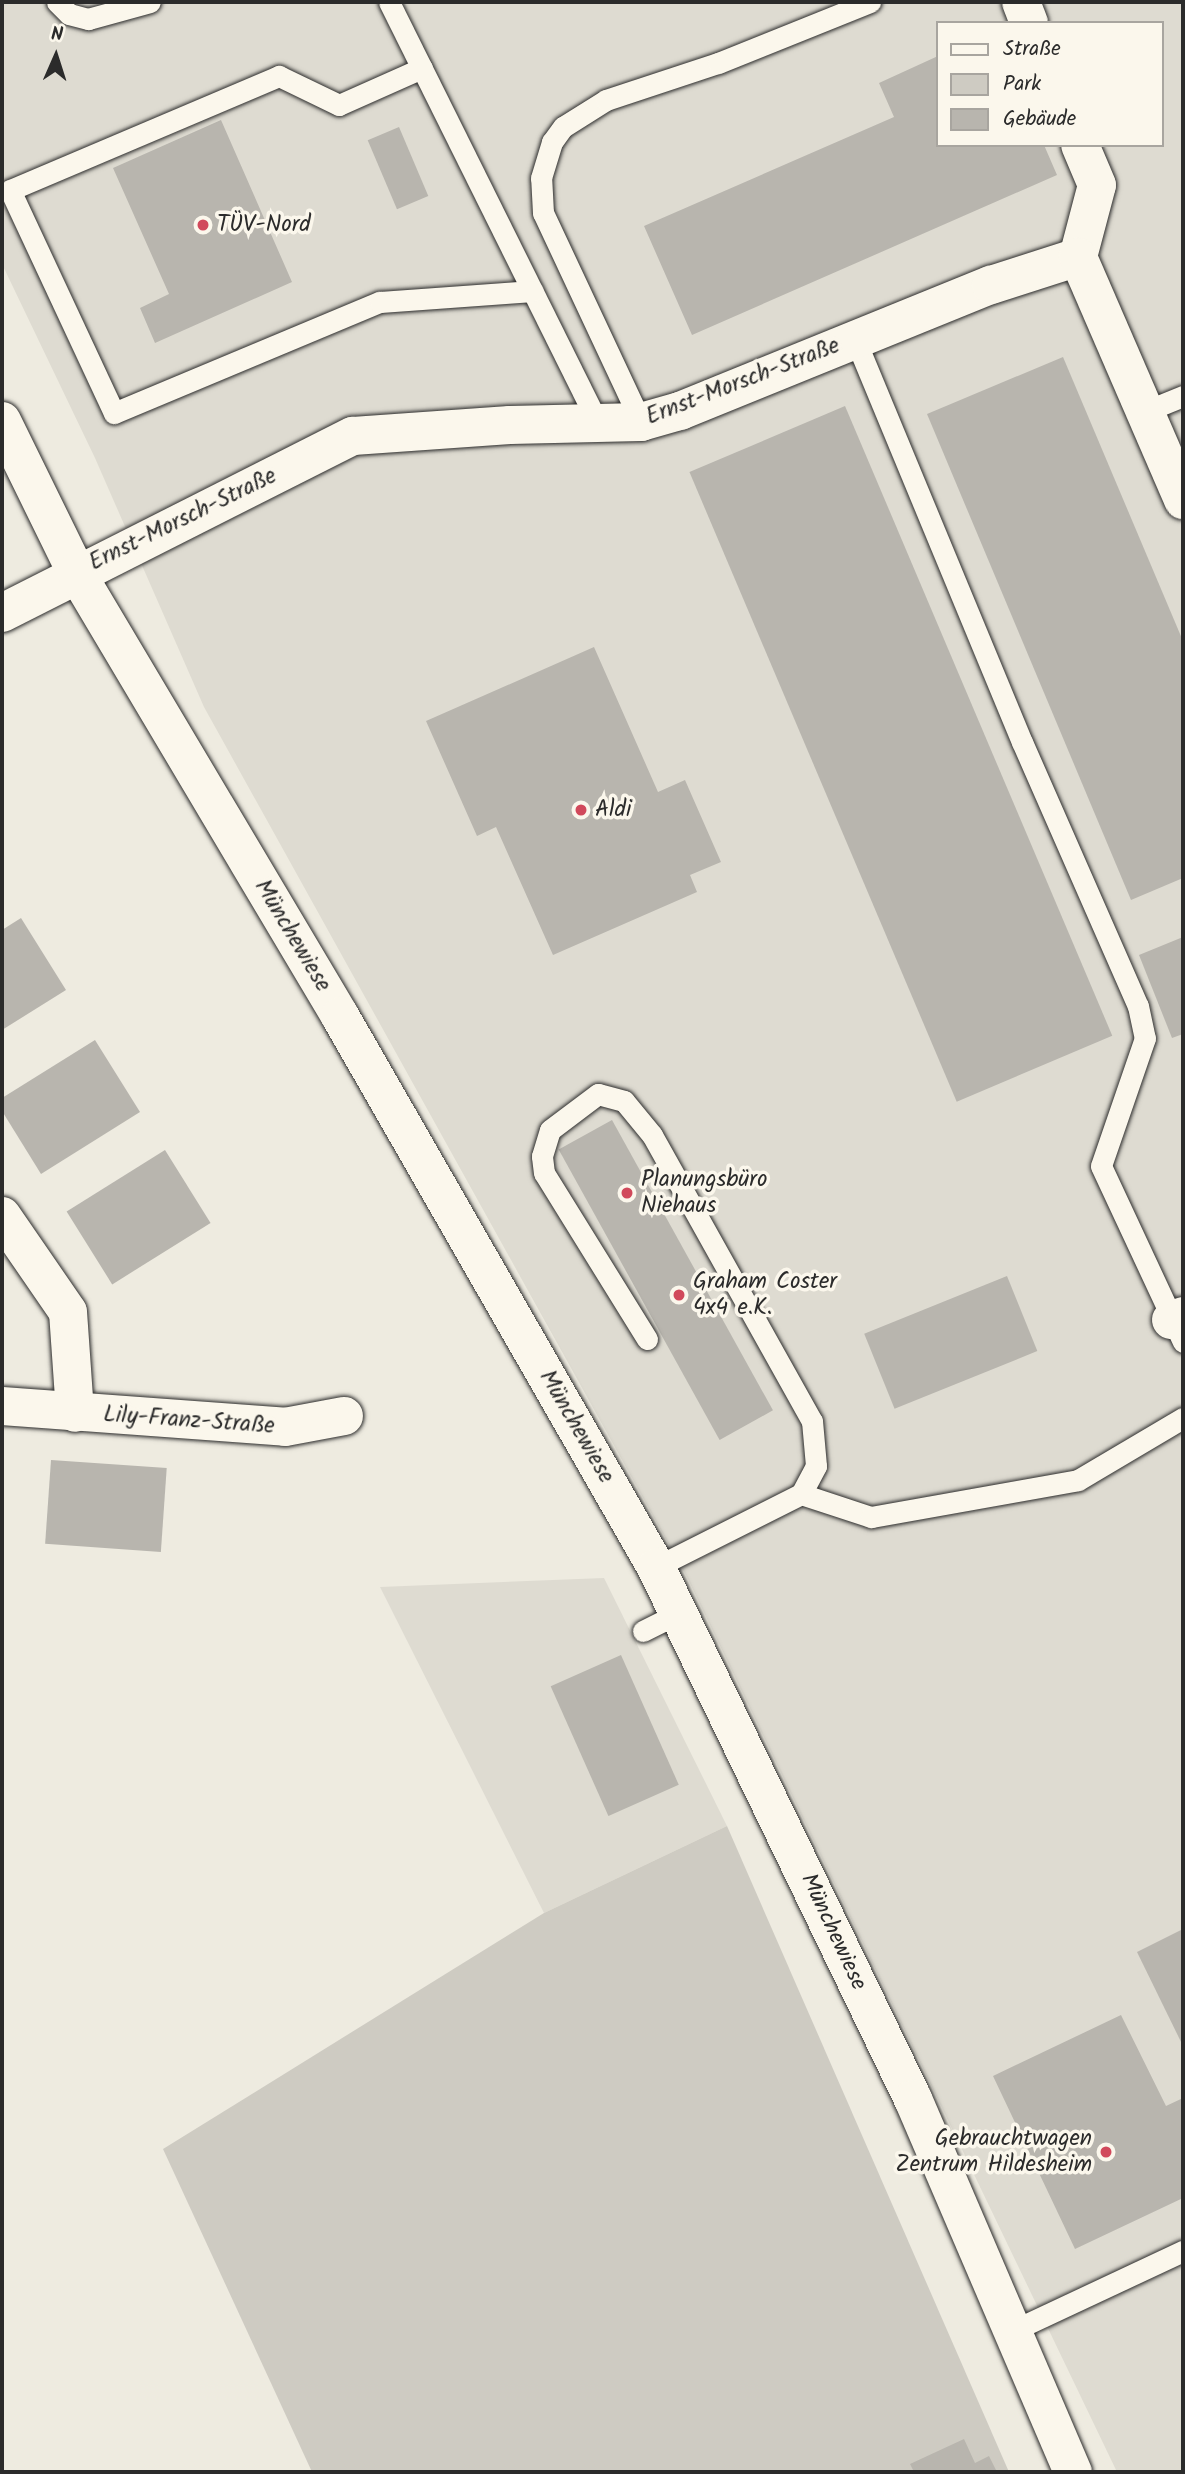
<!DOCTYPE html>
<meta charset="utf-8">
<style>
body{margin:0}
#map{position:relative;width:1185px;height:2474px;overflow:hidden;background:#eeebe0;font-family:Kalam,sans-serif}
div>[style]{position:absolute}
.built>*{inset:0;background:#dedbd1}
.green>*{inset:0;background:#cecbc2}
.building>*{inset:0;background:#b8b5ae;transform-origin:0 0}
.roads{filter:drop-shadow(0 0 2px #2b2b2b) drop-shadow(0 0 2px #2b2b2b)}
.lane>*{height:21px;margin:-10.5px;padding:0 10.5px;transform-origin:10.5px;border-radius:10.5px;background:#fbf7ec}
.street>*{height:38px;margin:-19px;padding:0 19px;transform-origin:19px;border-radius:19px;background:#fbf7ec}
.secondary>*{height:38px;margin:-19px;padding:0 19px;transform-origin:19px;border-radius:19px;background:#fbf7ec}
.dots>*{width:19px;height:19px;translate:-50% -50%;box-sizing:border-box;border:4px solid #fbf7ec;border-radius:50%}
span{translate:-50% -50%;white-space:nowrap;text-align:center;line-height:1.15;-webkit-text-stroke:7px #fbf7ec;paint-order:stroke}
.poi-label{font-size:23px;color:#2b2b2b}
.left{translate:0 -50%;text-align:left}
.right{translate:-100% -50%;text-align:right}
.street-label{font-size:23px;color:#2b2b2b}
.frame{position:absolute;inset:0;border:4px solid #2b2b2b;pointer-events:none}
.legend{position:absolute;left:936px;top:21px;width:228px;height:126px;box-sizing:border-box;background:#fbf7ec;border:2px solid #a8a59f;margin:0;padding:9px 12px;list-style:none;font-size:21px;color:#2b2b2b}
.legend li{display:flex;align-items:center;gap:14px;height:35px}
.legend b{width:35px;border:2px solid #a8a59f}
.north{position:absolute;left:21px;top:21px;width:70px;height:70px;-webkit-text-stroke:5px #fbf7ec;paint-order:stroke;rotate:3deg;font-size:19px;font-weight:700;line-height:28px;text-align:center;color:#2b2b2b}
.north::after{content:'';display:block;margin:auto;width:24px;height:32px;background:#2b2b2b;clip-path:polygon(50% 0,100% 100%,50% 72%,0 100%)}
</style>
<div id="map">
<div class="built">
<i style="clip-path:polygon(evenodd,2px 2px,1183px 2px,1183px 2472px,1117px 2472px,687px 1577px,204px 707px,95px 458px,2px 264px,2px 2px,938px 23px,1162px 23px,1162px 145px,938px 145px,938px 23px)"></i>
<i style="clip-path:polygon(604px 1578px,727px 1826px,544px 1913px,380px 1587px)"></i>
</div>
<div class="green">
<i style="clip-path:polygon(727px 1826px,1009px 2472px,312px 2472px,163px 2149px,544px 1913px)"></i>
</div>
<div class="building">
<i style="clip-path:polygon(938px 56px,938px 145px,1044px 145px,1057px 175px,692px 335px,644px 226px,894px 117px,879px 83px)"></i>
<i style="clip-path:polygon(221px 120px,292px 282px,155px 343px,140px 308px,169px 294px,113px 168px)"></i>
<i style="left:399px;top:127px;width:75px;height:34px;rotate:67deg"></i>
<i style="clip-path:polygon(1063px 357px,1183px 641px,1183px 878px,1131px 900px,927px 414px)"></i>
<i style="left:845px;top:406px;width:684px;height:169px;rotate:67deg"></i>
<i style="clip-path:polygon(594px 647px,658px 792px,685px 780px,721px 862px,690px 875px,697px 892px,553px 955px,496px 827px,477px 836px,426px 721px)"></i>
<i style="clip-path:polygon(21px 918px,66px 990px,2px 1030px,2px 930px)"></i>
<i style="clip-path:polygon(1183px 937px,1183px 1034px,1172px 1038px,1139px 955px)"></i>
<i style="clip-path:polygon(95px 1040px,140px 1112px,41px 1174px,2px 1111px,2px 1098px)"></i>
<i style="left:612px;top:1120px;width:332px;height:61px;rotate:61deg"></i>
<i style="left:165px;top:1150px;width:86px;height:116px;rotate:58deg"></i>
<i style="left:1007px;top:1276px;width:81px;height:154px;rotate:68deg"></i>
<i style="left:51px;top:1460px;width:116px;height:84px;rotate:4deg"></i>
<i style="left:621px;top:1655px;width:142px;height:77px;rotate:66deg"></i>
<i style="clip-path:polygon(1183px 1929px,1183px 2046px,1137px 1952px)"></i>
<i style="clip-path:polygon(1121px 2015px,1166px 2106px,1183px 2098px,1183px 2198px,1075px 2249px,993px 2076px)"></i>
<i style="clip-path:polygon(964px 2439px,975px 2463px,989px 2456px,997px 2472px,914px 2472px,910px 2464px)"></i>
</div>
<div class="roads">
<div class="lane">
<i style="left:57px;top:2px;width:17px;rotate:45deg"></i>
<i style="left:69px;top:14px;width:20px;rotate:15deg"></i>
<i style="left:88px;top:19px;width:64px;rotate:-15.3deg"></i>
<i style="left:389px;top:2px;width:472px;rotate:63.6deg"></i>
<i style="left:422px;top:68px;width:91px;rotate:156deg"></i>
<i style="left:339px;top:105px;width:67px;rotate:-154.2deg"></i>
<i style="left:279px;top:76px;width:292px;rotate:157deg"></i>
<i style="left:10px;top:190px;width:246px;rotate:65deg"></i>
<i style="left:114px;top:413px;width:288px;rotate:-22.7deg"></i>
<i style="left:380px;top:302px;width:153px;rotate:-4.1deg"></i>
<i style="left:855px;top:339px;width:436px;rotate:67.5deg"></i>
<i style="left:1022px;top:742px;width:288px;rotate:66.3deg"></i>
<i style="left:1138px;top:1006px;width:33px;rotate:78deg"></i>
<i style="left:1145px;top:1038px;width:135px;rotate:109deg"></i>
<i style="left:1101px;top:1166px;width:194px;rotate:65deg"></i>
<i style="left:1146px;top:411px;width:40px;rotate:-22deg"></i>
<i style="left:641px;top:422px;width:231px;rotate:-115.1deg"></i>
<i style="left:543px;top:213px;width:35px;rotate:-93deg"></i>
<i style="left:541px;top:178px;width:38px;rotate:-73deg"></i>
<i style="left:552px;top:142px;width:19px;rotate:-54deg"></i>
<i style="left:563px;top:127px;width:51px;rotate:-32.1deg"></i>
<i style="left:606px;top:100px;width:118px;rotate:-18.3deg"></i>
<i style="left:718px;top:63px;width:164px;rotate:-21.9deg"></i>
<i style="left:647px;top:1339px;width:195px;rotate:-121.8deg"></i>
<i style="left:544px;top:1173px;width:17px;rotate:-97deg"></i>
<i style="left:542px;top:1156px;width:27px;rotate:-73deg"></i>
<i style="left:550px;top:1130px;width:60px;rotate:-36.9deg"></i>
<i style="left:598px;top:1094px;width:27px;rotate:15deg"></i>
<i style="left:624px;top:1101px;width:44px;rotate:50.5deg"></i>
<i style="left:652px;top:1135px;width:328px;rotate:60.8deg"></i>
<i style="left:812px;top:1421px;width:45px;rotate:84.9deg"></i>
<i style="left:816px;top:1466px;width:32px;rotate:118deg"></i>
<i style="left:801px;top:1494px;width:162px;rotate:153.3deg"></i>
<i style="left:801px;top:1494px;width:74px;rotate:18.2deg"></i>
<i style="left:871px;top:1517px;width:210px;rotate:-10.1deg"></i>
<i style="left:1078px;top:1480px;width:122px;rotate:-30.6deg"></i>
<i style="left:643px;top:1631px;width:40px;rotate:-26.6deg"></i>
<i style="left:1012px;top:2331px;width:189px;rotate:-25.1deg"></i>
</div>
<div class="street">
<i style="left:1021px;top:2px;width:22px;rotate:69deg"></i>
<i style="left:1078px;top:257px;width:74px;rotate:-75.2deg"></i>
<i style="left:1097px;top:185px;width:43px;rotate:-113deg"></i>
<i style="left:2px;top:613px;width:393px;rotate:-26.8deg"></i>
<i style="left:353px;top:436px;width:157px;rotate:-4deg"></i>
<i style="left:510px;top:425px;width:131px;rotate:-1.3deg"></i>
<i style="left:641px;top:422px;width:41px;rotate:-15.8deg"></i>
<i style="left:680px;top:411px;width:336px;rotate:-22.1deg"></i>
<i style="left:991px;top:285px;width:91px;rotate:-17.8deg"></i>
<i style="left:1078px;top:257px;width:265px;rotate:66.6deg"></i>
<i style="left:2px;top:1216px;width:116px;rotate:55.5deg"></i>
<i style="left:68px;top:1312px;width:101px;rotate:86deg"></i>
<i style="left:1171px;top:1320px;width:13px;rotate:-18deg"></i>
<i style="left:2px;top:1406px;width:284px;rotate:4.2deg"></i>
<i style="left:285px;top:1427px;width:60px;rotate:-10.6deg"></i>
</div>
<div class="secondary">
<i style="left:2px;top:421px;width:168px;rotate:63.9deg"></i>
<i style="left:76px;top:572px;width:517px;rotate:59.26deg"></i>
<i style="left:340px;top:1016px;width:635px;rotate:60.17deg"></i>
<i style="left:656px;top:1567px;width:591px;rotate:64.22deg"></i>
<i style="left:913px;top:2099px;width:406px;rotate:66.8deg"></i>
</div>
</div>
<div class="dots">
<i style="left:203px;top:225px;background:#d1495b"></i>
<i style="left:581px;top:810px;background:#d1495b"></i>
<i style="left:627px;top:1193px;background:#d1495b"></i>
<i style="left:679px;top:1295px;background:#d1495b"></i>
<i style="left:1106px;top:2152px;background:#d1495b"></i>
</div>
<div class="poi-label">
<span class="left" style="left:217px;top:225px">TÜV-Nord</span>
<span class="left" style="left:595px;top:810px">Aldi</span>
<span class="left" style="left:641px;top:1193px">Planungsbüro<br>Niehaus</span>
<span class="left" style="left:693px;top:1295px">Graham Coster<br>4x4 e.K.</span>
<span class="right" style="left:1092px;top:2152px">Gebrauchtwagen<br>Zentrum Hildesheim</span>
</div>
<div class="street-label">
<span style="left:743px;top:382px;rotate:-21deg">Ernst-Morsch-Straße</span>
<span style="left:183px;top:520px;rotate:-26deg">Ernst-Morsch-Straße</span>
<span style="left:292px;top:936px;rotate:59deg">Münchewiese</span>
<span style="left:189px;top:1421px;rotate:4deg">Lily-Franz-Straße</span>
<span style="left:576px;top:1427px;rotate:60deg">Münchewiese</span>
<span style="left:833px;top:1932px;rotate:65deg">Münchewiese</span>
</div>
<div class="frame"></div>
<ul class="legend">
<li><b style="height:9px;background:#fbf7ec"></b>Straße</li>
<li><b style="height:19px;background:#cecbc2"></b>Park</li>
<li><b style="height:19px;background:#b8b5ae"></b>Gebäude</li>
</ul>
<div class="north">N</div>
</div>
